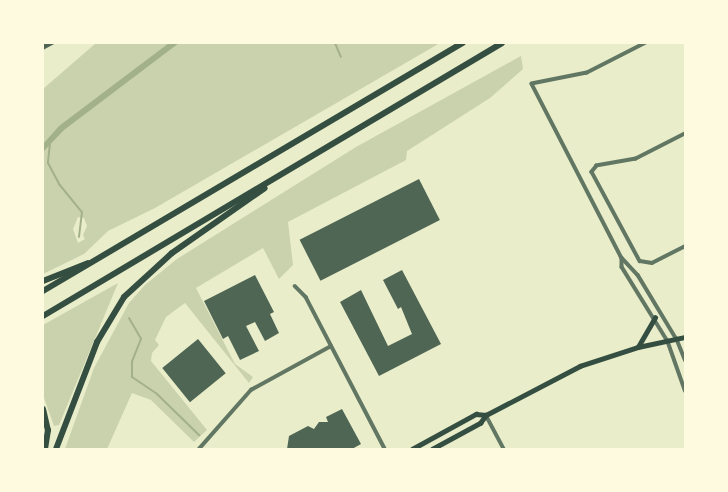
<!DOCTYPE html>
<style>
body{margin:0}
#map{position:relative;width:728px;height:492px;overflow:hidden;background:#e9edc9;font-family:Overpass,sans-serif}
div>[style]{position:absolute}
.green>*{inset:0;background:#cad2ad}
.water>*{inset:0;background:#a3b18a}
.stream>*{height:2px;margin:-1px;padding:0 1px;transform-origin:1px;border-radius:1px;background:#a3b18a}
.building>*{inset:0;background:#4f6655;transform-origin:0 0}
.minor>*{height:3.5px;margin:-1.75px;padding:0 1.75px;transform-origin:1.75px;border-radius:1.75px;background:#617663}
.tertiary>*{height:4px;margin:-2px;padding:0 2px;transform-origin:2px;border-radius:2px;background:#617663}
.secondary>*{height:4.5px;margin:-2.25px;padding:0 2.25px;transform-origin:2.25px;border-radius:2.25px;background:#344e41}
.motorway>*{height:6px;margin:-3px;padding:0 3px;transform-origin:3px;border-radius:3px;background:#344e41}
span{translate:-50% -50%;white-space:nowrap;text-align:center;line-height:1.15;-webkit-text-stroke:3px #fefae0;paint-order:stroke}
.frame{position:absolute;inset:0;border:44px solid #fefae0;pointer-events:none}
</style>
<div id="map">
<div class="green">
<i style="clip-path:polygon(evenodd,96px 43px,440px 43px,155px 208px,108px 231px,84px 254px,43px 274px,43px 89px,96px 43px,78px 217px,84px 218px,87px 226px,83px 235px,85px 239px,78px 243px,73px 229px,78px 217px)"></i>
<i style="clip-path:polygon(521px 56px,523px 69px,490px 98px,407px 151px,406px 160px,288px 222px,293px 265px,279px 279px,263px 248px,196px 288px,235px 364px,253px 377px,249px 383px,185px 303px,166px 317px,155px 340px,159px 345px,152px 353px,151px 361px,207px 430px,194px 442px,151px 400px,132px 393px,107px 449px,65px 449px,94px 368px,129px 303px,145px 285px,177px 259px,356px 147px)"></i>
<i style="clip-path:polygon(118px 283px,59px 425px,54px 426px,43px 395px,43px 325px)"></i>
</div>
<div class="water">
<i style="clip-path:polygon(169px 43px,179px 43px,64px 130px,43px 152px,43px 144px,59px 126px)"></i>
</div>
<div class="stream">
<i style="left:335px;top:43px;width:15px;rotate:67deg"></i>
<i style="left:50px;top:143px;width:20px;rotate:96deg"></i>
<i style="left:48px;top:163px;width:24px;rotate:62deg"></i>
<i style="left:59px;top:184px;width:36px;rotate:51deg"></i>
<i style="left:82px;top:212px;width:25px;rotate:97deg"></i>
<i style="left:129px;top:318px;width:24px;rotate:60deg"></i>
<i style="left:141px;top:339px;width:24px;rotate:112deg"></i>
<i style="left:132px;top:361px;width:16px;rotate:90deg"></i>
<i style="left:132px;top:377px;width:30px;rotate:34deg"></i>
<i style="left:157px;top:394px;width:59px;rotate:44.3deg"></i>
</div>
<div class="building">
<i style="clip-path:polygon(43px 43px,56px 43px,43px 50px)"></i>
<i style="left:419px;top:179px;width:46px;height:134px;rotate:63deg"></i>
<i style="clip-path:polygon(402px 270px,441px 344px,379px 376px,340px 302px,361px 290px,388px 346px,412px 334px,401px 307px,398px 309px,383px 280px)"></i>
<i style="clip-path:polygon(255px 275px,274px 312px,270px 314px,279px 333px,265px 341px,255px 322px,246px 326px,259px 351px,240px 360px,228px 336px,223px 339px,204px 301px)"></i>
<i style="left:198px;top:339px;width:44px;height:46px;rotate:51deg"></i>
<i style="clip-path:polygon(342px 409px,361px 444px,352px 449px,287px 449px,289px 436px,308px 426px,314px 429px,319px 422px,328px 422px,326px 417px)"></i>
</div>
<div class="minor">
<i style="left:646px;top:43px;width:66px;rotate:153deg"></i>
<i style="left:587px;top:73px;width:56px;rotate:168.7deg"></i>
<i style="left:532px;top:84px;width:196px;rotate:62.7deg"></i>
<i style="left:622px;top:258px;width:9px;rotate:90deg"></i>
<i style="left:622px;top:267px;width:86px;rotate:58.3deg"></i>
<i style="left:685px;top:134px;width:55px;rotate:153deg"></i>
<i style="left:636px;top:159px;width:40px;rotate:170deg"></i>
<i style="left:597px;top:166px;width:8px;rotate:130deg"></i>
<i style="left:592px;top:172px;width:101px;rotate:61.7deg"></i>
<i style="left:640px;top:261px;width:12px;rotate:9deg"></i>
<i style="left:652px;top:263px;width:37px;rotate:-27deg"></i>
<i style="left:622px;top:258px;width:23px;rotate:47deg"></i>
<i style="left:638px;top:275px;width:74px;rotate:58.9deg"></i>
<i style="left:295px;top:286px;width:16px;rotate:45deg"></i>
<i style="left:306px;top:297px;width:171px;rotate:62.5deg"></i>
<i style="left:486px;top:415px;width:38px;rotate:62deg"></i>
<i style="left:199px;top:449px;width:79px;rotate:-48.6deg"></i>
<i style="left:251px;top:390px;width:91px;rotate:-28.8deg"></i>
</div>
<div class="tertiary">
<i style="left:676px;top:338px;width:24px;rotate:68deg"></i>
<i style="left:667px;top:340px;width:54px;rotate:70.6deg"></i>
</div>
<div class="secondary">
<i style="left:638px;top:347px;width:34px;rotate:-60deg"></i>
<i style="left:412px;top:449px;width:73px;rotate:-28.7deg"></i>
<i style="left:476px;top:414px;width:10px;rotate:6deg"></i>
<i style="left:432px;top:449px;width:55px;rotate:-28.4deg"></i>
<i style="left:480px;top:423px;width:10px;rotate:-53deg"></i>
<i style="left:486px;top:415px;width:106px;rotate:-27.5deg"></i>
<i style="left:580px;top:366px;width:61px;rotate:-18.1deg"></i>
<i style="left:638px;top:347px;width:48px;rotate:-12deg"></i>
</div>
<div class="motorway">
<i style="left:43px;top:281px;width:48px;rotate:-21.8deg"></i>
<i style="left:43px;top:291px;width:488px;rotate:-30.6deg"></i>
<i style="left:43px;top:316px;width:534px;rotate:-30.74deg"></i>
<i style="left:43px;top:409px;width:22px;rotate:77deg"></i>
<i style="left:48px;top:430px;width:19px;rotate:99deg"></i>
<i style="left:56px;top:449px;width:115px;rotate:-69deg"></i>
<i style="left:97px;top:342px;width:52px;rotate:-59deg"></i>
<i style="left:124px;top:297px;width:65px;rotate:-42.5deg"></i>
<i style="left:172px;top:253px;width:113px;rotate:-35deg"></i>
</div>
<div class="frame"></div>
</div>
